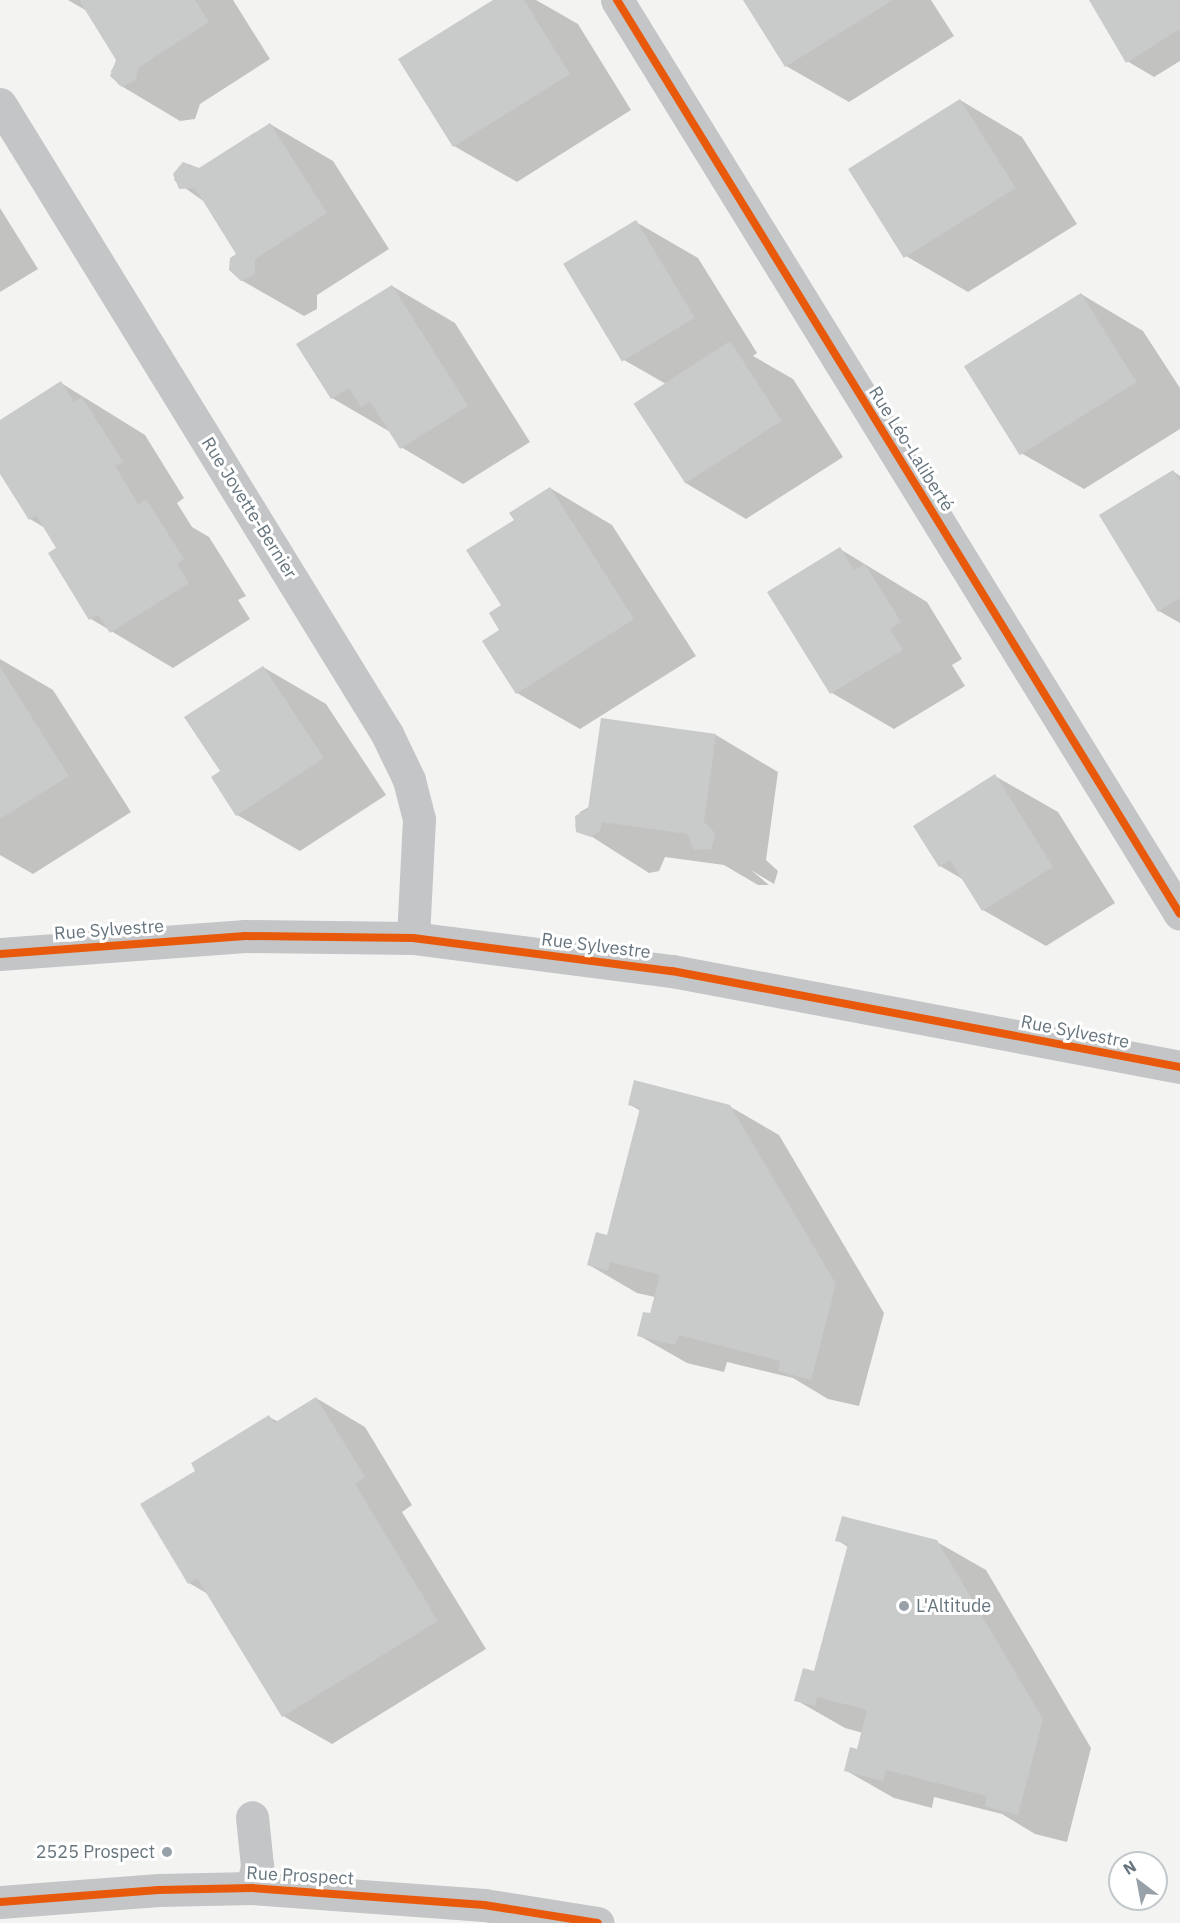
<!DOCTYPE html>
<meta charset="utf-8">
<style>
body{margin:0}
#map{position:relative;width:1180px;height:1923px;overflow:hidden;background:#f3f3f2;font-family:"IBM Plex Sans",sans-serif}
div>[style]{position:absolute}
.shadow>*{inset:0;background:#0003}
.building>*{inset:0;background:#c9caca;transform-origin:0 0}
.minor>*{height:33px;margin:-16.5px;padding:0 16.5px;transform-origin:16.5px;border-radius:16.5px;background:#c4c5c6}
.cycleway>*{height:8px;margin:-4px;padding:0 4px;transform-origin:4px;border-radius:4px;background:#e8590c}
.dots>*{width:16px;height:16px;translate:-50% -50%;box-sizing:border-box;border:3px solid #fff;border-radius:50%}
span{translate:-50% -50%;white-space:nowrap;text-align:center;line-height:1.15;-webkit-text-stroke:6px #fff;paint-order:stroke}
.street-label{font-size:18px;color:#67757e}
.poi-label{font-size:18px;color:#67757e}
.left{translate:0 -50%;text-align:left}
.right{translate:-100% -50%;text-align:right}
.north{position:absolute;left:1108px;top:1851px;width:60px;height:60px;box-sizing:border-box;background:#fff;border:2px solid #c2c8cb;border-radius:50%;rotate:328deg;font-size:16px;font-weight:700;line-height:24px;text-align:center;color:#67757e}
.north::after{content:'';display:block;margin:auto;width:21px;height:27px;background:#98a1a7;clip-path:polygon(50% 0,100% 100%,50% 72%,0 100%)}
</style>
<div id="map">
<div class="shadow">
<i style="clip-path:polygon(68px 0,233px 0,270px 59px,200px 104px,195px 119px,180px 121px,118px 84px,111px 71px,118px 60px,87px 11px)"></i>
<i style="clip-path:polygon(496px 0,536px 0,578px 24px,631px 110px,517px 182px,454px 146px)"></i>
<i style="clip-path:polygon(745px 0,931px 0,954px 36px,849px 102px,786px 66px)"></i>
<i style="clip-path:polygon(1092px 0,1180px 0,1180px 61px,1154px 77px,1127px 61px)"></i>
<i style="clip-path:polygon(960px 100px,1022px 137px,1077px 224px,968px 292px,906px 256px)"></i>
<i style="clip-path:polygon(270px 124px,333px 161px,389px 249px,317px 295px,317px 309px,304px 316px,241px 280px,238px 254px,206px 203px,174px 180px,179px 166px,189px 164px,199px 170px)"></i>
<i style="clip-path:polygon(0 208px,38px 269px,0 292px)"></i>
<i style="clip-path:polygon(636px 222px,698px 258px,757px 353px,753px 356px,793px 379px,843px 457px,746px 519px,684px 482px,666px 384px,624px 360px)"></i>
<i style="clip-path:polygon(392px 286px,455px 323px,530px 442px,463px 484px,401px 447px,392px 433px,332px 398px)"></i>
<i style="clip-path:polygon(1081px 294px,1143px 331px,1180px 388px,1180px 429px,1084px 489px,1021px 453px,966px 366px)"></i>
<i style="clip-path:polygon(61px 383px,145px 435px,184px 498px,177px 503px,192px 527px,209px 537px,246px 596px,238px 600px,250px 619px,173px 668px,91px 619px,50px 554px,58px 549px,45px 528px,30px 519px,0 472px,0 422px)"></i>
<i style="clip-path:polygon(1173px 471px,1180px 476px,1180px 623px,1159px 611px)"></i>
<i style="clip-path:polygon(550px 488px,612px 525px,696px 656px,580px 729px,517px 693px,501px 630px,516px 520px)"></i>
<i style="clip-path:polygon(840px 549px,927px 602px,962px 659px,952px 665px,965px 686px,894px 729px,832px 693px,769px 592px)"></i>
<i style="clip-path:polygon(0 659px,53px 690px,131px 812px,33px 874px,0 855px)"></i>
<i style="clip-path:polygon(263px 667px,326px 704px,386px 795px,300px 851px,237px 815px,222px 771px)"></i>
<i style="clip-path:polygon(716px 735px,778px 772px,766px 860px,778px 871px,774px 884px,751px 870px,769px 885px,758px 885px,724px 865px,665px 857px,659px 871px,649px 873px,575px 826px,580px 812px)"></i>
<i style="clip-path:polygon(995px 776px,1058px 812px,1115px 903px,1046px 946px,983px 910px,964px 880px,940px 866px)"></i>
<i style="clip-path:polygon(630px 1105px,729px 1106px,779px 1135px,884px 1313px,859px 1406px,828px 1399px,793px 1378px,727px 1362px,724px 1372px,687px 1363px,638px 1335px,651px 1315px,655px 1297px,637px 1293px,589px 1265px,608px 1236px,641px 1111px)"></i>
<i style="clip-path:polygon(316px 1398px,365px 1427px,412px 1505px,402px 1512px,486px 1649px,332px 1744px,283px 1716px,208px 1594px,189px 1583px,198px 1471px,269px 1417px,279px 1422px)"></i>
<i style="clip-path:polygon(837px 1540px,937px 1542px,986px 1570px,1091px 1748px,1067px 1842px,1035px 1834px,1002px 1814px,934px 1797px,932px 1808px,894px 1798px,845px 1770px,858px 1751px,863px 1733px,845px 1728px,796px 1700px,815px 1673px,848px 1547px)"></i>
</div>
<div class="building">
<i style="clip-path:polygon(79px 0,195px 0,209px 22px,138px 68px,136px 80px,122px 87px,110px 76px,116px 60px)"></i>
<i style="clip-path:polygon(493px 0,524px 0,570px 74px,453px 147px,398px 59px)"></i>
<i style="clip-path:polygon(743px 0,893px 0,785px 67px)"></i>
<i style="clip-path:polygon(1089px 0,1180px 0,1180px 29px,1126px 63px)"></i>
<i style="left:960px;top:99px;width:105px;height:132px;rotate:58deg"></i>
<i style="clip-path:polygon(270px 123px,327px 213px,255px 259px,255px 274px,241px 281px,229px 270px,230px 258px,236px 254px,195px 188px,179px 189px,173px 174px,183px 162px,199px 168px)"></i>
<i style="left:636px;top:220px;width:114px;height:85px;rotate:59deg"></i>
<i style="clip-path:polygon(392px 285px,468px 406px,400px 449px,370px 401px,361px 407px,349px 388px,331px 399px,296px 344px)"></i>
<i style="left:1081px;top:293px;width:105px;height:138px;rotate:58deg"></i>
<i style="left:730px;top:341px;width:95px;height:115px;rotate:57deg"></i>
<i style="clip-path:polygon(61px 381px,74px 402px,82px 397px,123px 462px,115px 466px,138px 504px,146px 499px,184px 559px,177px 564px,189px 583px,110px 633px,98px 615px,89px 620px,48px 553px,56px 548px,36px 515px,29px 520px,0 474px,0 420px)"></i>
<i style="clip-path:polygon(1173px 470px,1180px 482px,1180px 598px,1158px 612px,1099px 515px)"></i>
<i style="clip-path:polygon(550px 487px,634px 619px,516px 694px,482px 641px,499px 630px,489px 613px,501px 605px,466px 550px,514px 520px,509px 513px)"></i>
<i style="clip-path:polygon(840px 547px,854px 570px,865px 564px,901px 622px,890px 629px,903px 650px,830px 694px,767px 592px)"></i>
<i style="clip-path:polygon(263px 666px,324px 758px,236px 816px,211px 777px,220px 771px,184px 717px)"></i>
<i style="clip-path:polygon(0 667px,69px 776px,0 819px)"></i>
<i style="clip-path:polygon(601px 718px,716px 734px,704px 822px,716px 834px,711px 849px,694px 850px,687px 834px,602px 822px,600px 831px,591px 837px,576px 832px,575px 816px,588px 809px)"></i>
<i style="clip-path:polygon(995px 774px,1053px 867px,982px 911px,950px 860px,939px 867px,913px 826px)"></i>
<i style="clip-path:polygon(634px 1080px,730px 1105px,836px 1284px,811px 1380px,778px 1371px,780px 1361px,679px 1335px,675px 1345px,637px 1336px,643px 1312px,650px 1313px,660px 1275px,610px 1262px,608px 1271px,587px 1265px,596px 1232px,607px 1235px,640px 1108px,628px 1105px)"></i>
<i style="clip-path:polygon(316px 1397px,365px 1477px,355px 1484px,438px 1621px,282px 1717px,197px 1578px,188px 1584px,140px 1504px,195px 1471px,191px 1463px,269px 1415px,274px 1423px)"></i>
<i style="clip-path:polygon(842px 1516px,937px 1540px,1043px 1719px,1018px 1815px,985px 1806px,987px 1796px,886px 1770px,883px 1781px,844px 1771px,850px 1747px,857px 1749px,867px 1710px,817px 1697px,815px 1706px,794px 1701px,803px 1668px,814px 1671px,848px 1544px,835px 1541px)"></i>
</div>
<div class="minor">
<i style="left:617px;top:0;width:1073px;rotate:58.37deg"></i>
<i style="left:0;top:104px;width:739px;rotate:58.44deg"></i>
<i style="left:387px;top:734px;width:51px;rotate:64.4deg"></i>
<i style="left:409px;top:780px;width:40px;rotate:75.6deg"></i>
<i style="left:419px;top:819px;width:119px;rotate:92.9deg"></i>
<i style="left:0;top:954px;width:246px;rotate:-4.2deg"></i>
<i style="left:245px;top:936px;width:168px;rotate:0.7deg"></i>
<i style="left:413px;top:938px;width:261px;rotate:7.3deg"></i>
<i style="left:672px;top:971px;width:517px;rotate:10.7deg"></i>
<i style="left:252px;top:1888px;width:23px;rotate:-77deg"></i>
<i style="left:257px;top:1866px;width:49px;rotate:-95.8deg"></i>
<i style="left:0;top:1902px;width:159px;rotate:-4.3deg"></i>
<i style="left:159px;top:1890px;width:93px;rotate:-1.2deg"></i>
<i style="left:252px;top:1888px;width:233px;rotate:4.2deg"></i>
<i style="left:484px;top:1905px;width:115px;rotate:9deg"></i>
</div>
<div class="cycleway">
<i style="left:617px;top:0;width:1073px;rotate:58.37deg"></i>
<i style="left:0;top:954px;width:246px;rotate:-4.2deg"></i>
<i style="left:245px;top:936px;width:168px;rotate:0.7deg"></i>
<i style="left:413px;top:938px;width:261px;rotate:7.3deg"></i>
<i style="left:672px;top:971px;width:517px;rotate:10.7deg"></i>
<i style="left:0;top:1902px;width:159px;rotate:-4.3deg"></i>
<i style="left:159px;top:1890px;width:93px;rotate:-1.2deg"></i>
<i style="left:252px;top:1888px;width:233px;rotate:4.2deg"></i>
<i style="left:484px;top:1905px;width:115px;rotate:9deg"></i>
</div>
<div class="dots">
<i style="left:904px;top:1606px;background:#98a1a7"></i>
<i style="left:167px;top:1852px;background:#98a1a7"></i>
</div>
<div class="street-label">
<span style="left:911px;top:449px;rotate:58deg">Rue Léo-Laliberté</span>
<span style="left:249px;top:508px;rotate:58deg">Rue Jovette-Bernier</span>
<span style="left:109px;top:930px;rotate:-4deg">Rue Sylvestre</span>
<span style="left:596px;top:946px;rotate:7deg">Rue Sylvestre</span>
<span style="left:1075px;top:1032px;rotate:11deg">Rue Sylvestre</span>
<span style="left:300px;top:1876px;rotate:3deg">Rue Prospect</span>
</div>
<div class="poi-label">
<span class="left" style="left:916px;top:1606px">L'Altitude</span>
<span class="right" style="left:155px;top:1852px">2525 Prospect</span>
</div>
<div class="north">N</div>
</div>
